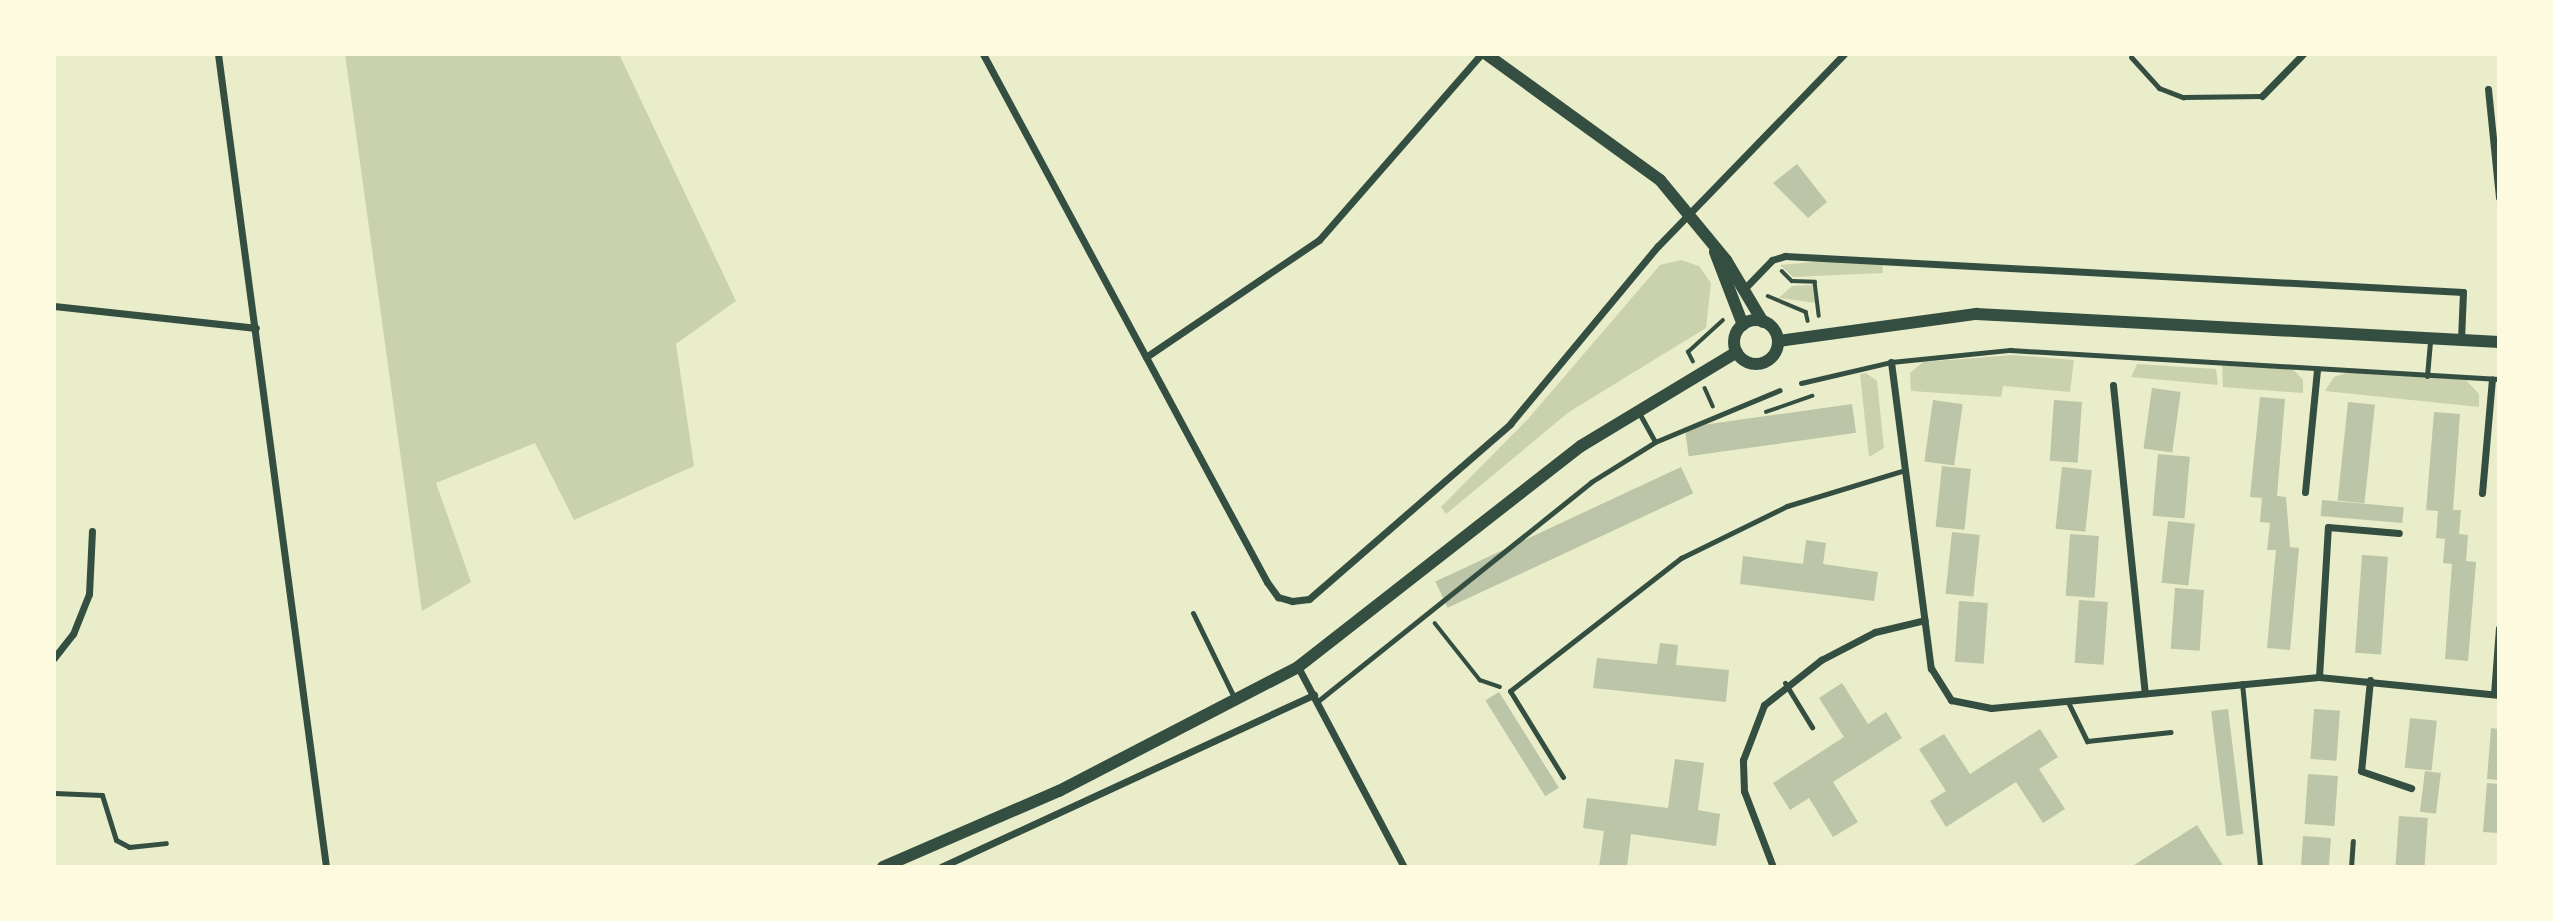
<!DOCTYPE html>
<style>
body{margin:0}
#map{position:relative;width:2553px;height:921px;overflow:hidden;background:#e9edc9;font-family:"PT Sans",sans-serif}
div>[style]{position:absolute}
.green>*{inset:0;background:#cad2ad}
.building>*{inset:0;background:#bcc5a7;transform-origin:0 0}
.path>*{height:3.5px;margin:-1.75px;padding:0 1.75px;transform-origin:1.75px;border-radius:1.75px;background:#344e41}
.service>*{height:5px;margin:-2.5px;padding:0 2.5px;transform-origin:2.5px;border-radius:2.5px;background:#344e41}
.minor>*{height:7px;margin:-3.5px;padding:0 3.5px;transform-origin:3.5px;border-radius:3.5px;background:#344e41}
.tertiary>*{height:12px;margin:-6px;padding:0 6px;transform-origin:6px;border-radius:6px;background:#344e41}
.tertiary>.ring{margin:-6px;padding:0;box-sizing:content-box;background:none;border:12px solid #344e41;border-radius:50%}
span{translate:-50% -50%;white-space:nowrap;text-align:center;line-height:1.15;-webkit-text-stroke:5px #fefae0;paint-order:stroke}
.frame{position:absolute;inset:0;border:56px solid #fefae0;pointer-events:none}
</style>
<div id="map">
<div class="green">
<i style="clip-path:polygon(345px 54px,619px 54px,736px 301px,676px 344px,694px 466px,574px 520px,535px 443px,436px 483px,471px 582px,422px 611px)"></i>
<i style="clip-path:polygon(1681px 260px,1699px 266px,1711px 283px,1706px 328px,1569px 412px,1446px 514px,1441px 507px,1528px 419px,1660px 265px)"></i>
<i style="clip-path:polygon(1834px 260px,1882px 261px,1883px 273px,1793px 277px,1780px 265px)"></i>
<i style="clip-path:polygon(1813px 285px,1817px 303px,1779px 298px,1792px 286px)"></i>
<i style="clip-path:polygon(2013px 355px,2074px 360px,2070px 392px,2003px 386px,2001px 397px,1911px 391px,1910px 373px,1923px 362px)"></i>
<i style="clip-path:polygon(2222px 362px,2291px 367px,2303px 380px,2303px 393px,2223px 387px)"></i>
<i style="clip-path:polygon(2137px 364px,2216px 369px,2218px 385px,2131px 377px)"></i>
<i style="clip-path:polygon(2352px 371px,2466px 380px,2479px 394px,2479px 407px,2325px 391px,2334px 377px)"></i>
<i style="clip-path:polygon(1866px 373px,1877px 381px,1884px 448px,1869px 457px,1860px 374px)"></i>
</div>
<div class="building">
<i style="clip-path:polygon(1797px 164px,1827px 202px,1808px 218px,1773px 183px)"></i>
<i style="left:2152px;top:388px;width:29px;height:61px;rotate:8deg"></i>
<i style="clip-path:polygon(2260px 397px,2285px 399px,2277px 496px,2286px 497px,2290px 547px,2299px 548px,2290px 650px,2267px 648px,2276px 550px,2267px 550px,2270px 523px,2260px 522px,2262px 498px,2250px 497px)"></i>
<i style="left:1933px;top:400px;width:30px;height:62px;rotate:8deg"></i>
<i style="left:2054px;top:400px;width:28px;height:61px;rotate:4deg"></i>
<i style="left:2348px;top:402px;width:27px;height:99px;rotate:6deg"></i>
<i style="left:1852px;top:404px;width:29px;height:169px;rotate:82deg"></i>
<i style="clip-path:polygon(2434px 412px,2460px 414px,2453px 510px,2461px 510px,2459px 534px,2468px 535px,2466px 561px,2476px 562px,2468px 661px,2445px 659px,2452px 564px,2443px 563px,2445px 539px,2436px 538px,2438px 511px,2426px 510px)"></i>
<i style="left:2158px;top:454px;width:32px;height:62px;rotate:5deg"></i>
<i style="left:1942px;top:466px;width:29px;height:61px;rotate:6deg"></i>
<i style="left:1681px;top:467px;width:29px;height:271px;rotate:65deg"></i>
<i style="left:2062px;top:467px;width:30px;height:62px;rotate:6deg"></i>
<i style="left:2322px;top:500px;width:82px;height:16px;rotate:5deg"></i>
<i style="left:2168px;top:521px;width:27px;height:62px;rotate:6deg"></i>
<i style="left:1952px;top:532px;width:28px;height:62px;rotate:6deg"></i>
<i style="left:2070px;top:534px;width:29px;height:62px;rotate:4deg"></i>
<i style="clip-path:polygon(1806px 540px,1826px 543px,1823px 564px,1878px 572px,1874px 601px,1740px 584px,1743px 556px,1803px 564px)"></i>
<i style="left:2362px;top:555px;width:26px;height:98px;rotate:4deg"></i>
<i style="left:2175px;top:588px;width:29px;height:61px;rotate:4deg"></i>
<i style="left:2079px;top:600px;width:29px;height:63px;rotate:4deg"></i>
<i style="left:1959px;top:601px;width:29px;height:61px;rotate:4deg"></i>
<i style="clip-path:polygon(1660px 643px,1678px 645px,1676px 665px,1729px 670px,1726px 702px,1593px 688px,1597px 658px,1657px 664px)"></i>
<i style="clip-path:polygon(1842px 683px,1868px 724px,1886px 712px,1902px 738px,1833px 782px,1858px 822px,1833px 837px,1809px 798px,1790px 810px,1773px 783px,1844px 737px,1819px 698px)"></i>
<i style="left:1499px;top:692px;width:113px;height:16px;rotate:58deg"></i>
<i style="left:2228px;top:709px;width:126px;height:17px;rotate:83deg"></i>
<i style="left:2314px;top:709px;width:26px;height:50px;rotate:4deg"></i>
<i style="left:2410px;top:718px;width:27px;height:50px;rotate:6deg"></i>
<i style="clip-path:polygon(2491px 728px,2499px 729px,2499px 780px,2487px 779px)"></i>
<i style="clip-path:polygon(2040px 729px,2058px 757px,2039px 769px,2065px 809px,2043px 823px,2016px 782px,1946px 827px,1930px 801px,1946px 791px,1919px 749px,1944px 734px,1970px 774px)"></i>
<i style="clip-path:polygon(1675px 759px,1704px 763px,1698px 810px,1720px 814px,1716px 846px,1631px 834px,1627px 867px,1599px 867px,1604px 831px,1583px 828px,1587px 798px,1668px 808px)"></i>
<i style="left:2425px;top:771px;width:16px;height:41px;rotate:7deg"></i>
<i style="left:2308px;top:774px;width:30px;height:50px;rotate:4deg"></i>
<i style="clip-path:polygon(2487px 783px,2499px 784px,2499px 833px,2483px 832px)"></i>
<i style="left:2399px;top:816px;width:29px;height:50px;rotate:4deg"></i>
<i style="clip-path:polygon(2197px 825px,2224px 867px,2131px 867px)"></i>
<i style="left:2303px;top:836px;width:28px;height:31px;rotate:4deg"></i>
</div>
<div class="path">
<i style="left:1782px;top:271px;width:14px;rotate:45deg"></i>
<i style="left:1792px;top:281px;width:23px;rotate:2deg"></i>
<i style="left:1815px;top:282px;width:34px;rotate:83deg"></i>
<i style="left:1768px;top:296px;width:41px;rotate:22.8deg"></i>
<i style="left:1806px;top:312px;width:9px;rotate:77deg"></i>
<i style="left:1693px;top:362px;width:11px;rotate:-117deg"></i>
<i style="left:1688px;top:352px;width:47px;rotate:-42.4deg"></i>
<i style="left:1705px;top:388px;width:20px;rotate:66deg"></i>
<i style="left:1766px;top:412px;width:49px;rotate:-19.2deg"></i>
<i style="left:1435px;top:623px;width:73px;rotate:51.7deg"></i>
<i style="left:1480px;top:680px;width:21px;rotate:19deg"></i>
</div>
<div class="service">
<i style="left:2131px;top:57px;width:42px;rotate:47.9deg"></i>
<i style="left:2159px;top:88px;width:26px;rotate:21deg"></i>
<i style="left:2183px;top:97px;width:79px;rotate:-0.7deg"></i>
<i style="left:2427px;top:376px;width:35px;rotate:-85deg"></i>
<i style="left:1801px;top:383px;width:92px;rotate:-13.1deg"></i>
<i style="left:1891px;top:362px;width:120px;rotate:-5.8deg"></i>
<i style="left:2010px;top:350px;width:490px;rotate:3.4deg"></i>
<i style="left:1638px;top:411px;width:35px;rotate:61deg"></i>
<i style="left:1193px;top:613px;width:96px;rotate:64deg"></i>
<i style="left:1785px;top:683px;width:52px;rotate:58.5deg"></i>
<i style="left:2242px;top:683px;width:185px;rotate:84.4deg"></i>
<i style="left:2067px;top:700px;width:46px;rotate:64deg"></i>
<i style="left:2087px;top:741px;width:84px;rotate:-6.1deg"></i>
<i style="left:1318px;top:701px;width:350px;rotate:-38.7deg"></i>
<i style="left:1591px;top:482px;width:75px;rotate:-32deg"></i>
<i style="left:1655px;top:442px;width:135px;rotate:-22.6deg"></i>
<i style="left:1563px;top:777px;width:101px;rotate:-121.6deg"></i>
<i style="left:1510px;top:691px;width:217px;rotate:-37.9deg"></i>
<i style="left:1681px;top:558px;width:118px;rotate:-26.1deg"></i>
<i style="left:1787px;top:506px;width:123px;rotate:-17deg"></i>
<i style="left:54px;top:793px;width:48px;rotate:2.4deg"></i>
<i style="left:102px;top:795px;width:47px;rotate:72.7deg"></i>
<i style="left:116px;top:840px;width:15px;rotate:28deg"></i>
<i style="left:129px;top:847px;width:37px;rotate:-6deg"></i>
<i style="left:2351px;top:867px;width:26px;rotate:-86deg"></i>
</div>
<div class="minor">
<i style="left:218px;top:54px;width:820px;rotate:82.43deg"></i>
<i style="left:983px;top:54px;width:600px;rotate:61.73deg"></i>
<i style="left:1267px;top:582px;width:19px;rotate:54deg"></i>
<i style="left:1278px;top:597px;width:15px;rotate:16deg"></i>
<i style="left:1292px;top:601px;width:17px;rotate:-7deg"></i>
<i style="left:1309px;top:599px;width:267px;rotate:-41deg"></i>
<i style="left:1510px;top:424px;width:231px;rotate:-50.3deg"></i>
<i style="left:1658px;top:246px;width:267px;rotate:-45.9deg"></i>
<i style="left:2488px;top:89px;width:109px;rotate:84.2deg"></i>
<i style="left:2262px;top:96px;width:59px;rotate:-45.7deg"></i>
<i style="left:1745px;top:288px;width:39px;rotate:-46deg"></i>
<i style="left:1772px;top:260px;width:14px;rotate:-17deg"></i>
<i style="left:1785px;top:256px;width:679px;rotate:3.04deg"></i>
<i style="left:2463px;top:292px;width:48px;rotate:92.4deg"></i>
<i style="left:54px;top:306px;width:203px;rotate:6.2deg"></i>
<i style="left:1146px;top:357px;width:209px;rotate:-34.1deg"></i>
<i style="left:1319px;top:240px;width:247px;rotate:-48.9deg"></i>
<i style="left:1891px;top:362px;width:309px;rotate:82.6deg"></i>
<i style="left:1931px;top:668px;width:38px;rotate:58deg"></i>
<i style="left:1951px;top:700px;width:41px;rotate:11.3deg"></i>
<i style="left:1991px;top:708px;width:329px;rotate:-5.4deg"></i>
<i style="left:2319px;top:677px;width:181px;rotate:5.7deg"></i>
<i style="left:2113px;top:385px;width:310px;rotate:84.1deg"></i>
<i style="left:2305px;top:492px;width:123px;rotate:-84.4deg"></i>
<i style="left:2482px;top:493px;width:114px;rotate:-85deg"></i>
<i style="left:54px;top:658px;width:31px;rotate:-52deg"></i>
<i style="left:73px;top:634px;width:43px;rotate:-68.2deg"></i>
<i style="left:89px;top:594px;width:63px;rotate:-87.3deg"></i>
<i style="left:1298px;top:667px;width:226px;rotate:62.1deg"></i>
<i style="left:2319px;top:677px;width:150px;rotate:-86.6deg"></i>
<i style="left:2328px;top:527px;width:71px;rotate:4.8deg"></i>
<i style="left:2370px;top:680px;width:91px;rotate:95.6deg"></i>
<i style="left:2361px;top:771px;width:53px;rotate:18.8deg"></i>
<i style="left:2494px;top:694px;width:66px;rotate:-85.7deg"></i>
<i style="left:941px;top:867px;width:411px;rotate:-24.8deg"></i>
<i style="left:1773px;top:867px;width:81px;rotate:-110.9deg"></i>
<i style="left:1744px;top:791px;width:31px;rotate:-92deg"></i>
<i style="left:1743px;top:760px;width:59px;rotate:-69.1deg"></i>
<i style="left:1764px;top:705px;width:73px;rotate:-38.3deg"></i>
<i style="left:1821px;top:660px;width:61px;rotate:-27.4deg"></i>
<i style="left:1875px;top:632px;width:51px;rotate:-13.5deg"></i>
</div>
<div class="tertiary">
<i style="left:1486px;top:54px;width:215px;rotate:35.9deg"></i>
<i style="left:1660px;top:180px;width:104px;rotate:50.5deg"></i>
<i style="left:1726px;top:260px;width:72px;rotate:59.2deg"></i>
<i style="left:1715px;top:252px;width:78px;rotate:69deg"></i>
<i class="ring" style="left:1734px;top:320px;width:32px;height:32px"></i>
<i style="left:1778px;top:341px;width:200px;rotate:-7.8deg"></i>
<i style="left:1976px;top:314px;width:524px;rotate:3.06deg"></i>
<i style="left:883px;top:867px;width:192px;rotate:-23.4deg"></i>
<i style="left:1059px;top:791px;width:269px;rotate:-27.4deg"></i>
<i style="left:1298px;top:667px;width:359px;rotate:-38deg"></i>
<i style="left:1581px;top:446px;width:182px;rotate:-31.1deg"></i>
</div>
<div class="frame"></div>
</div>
